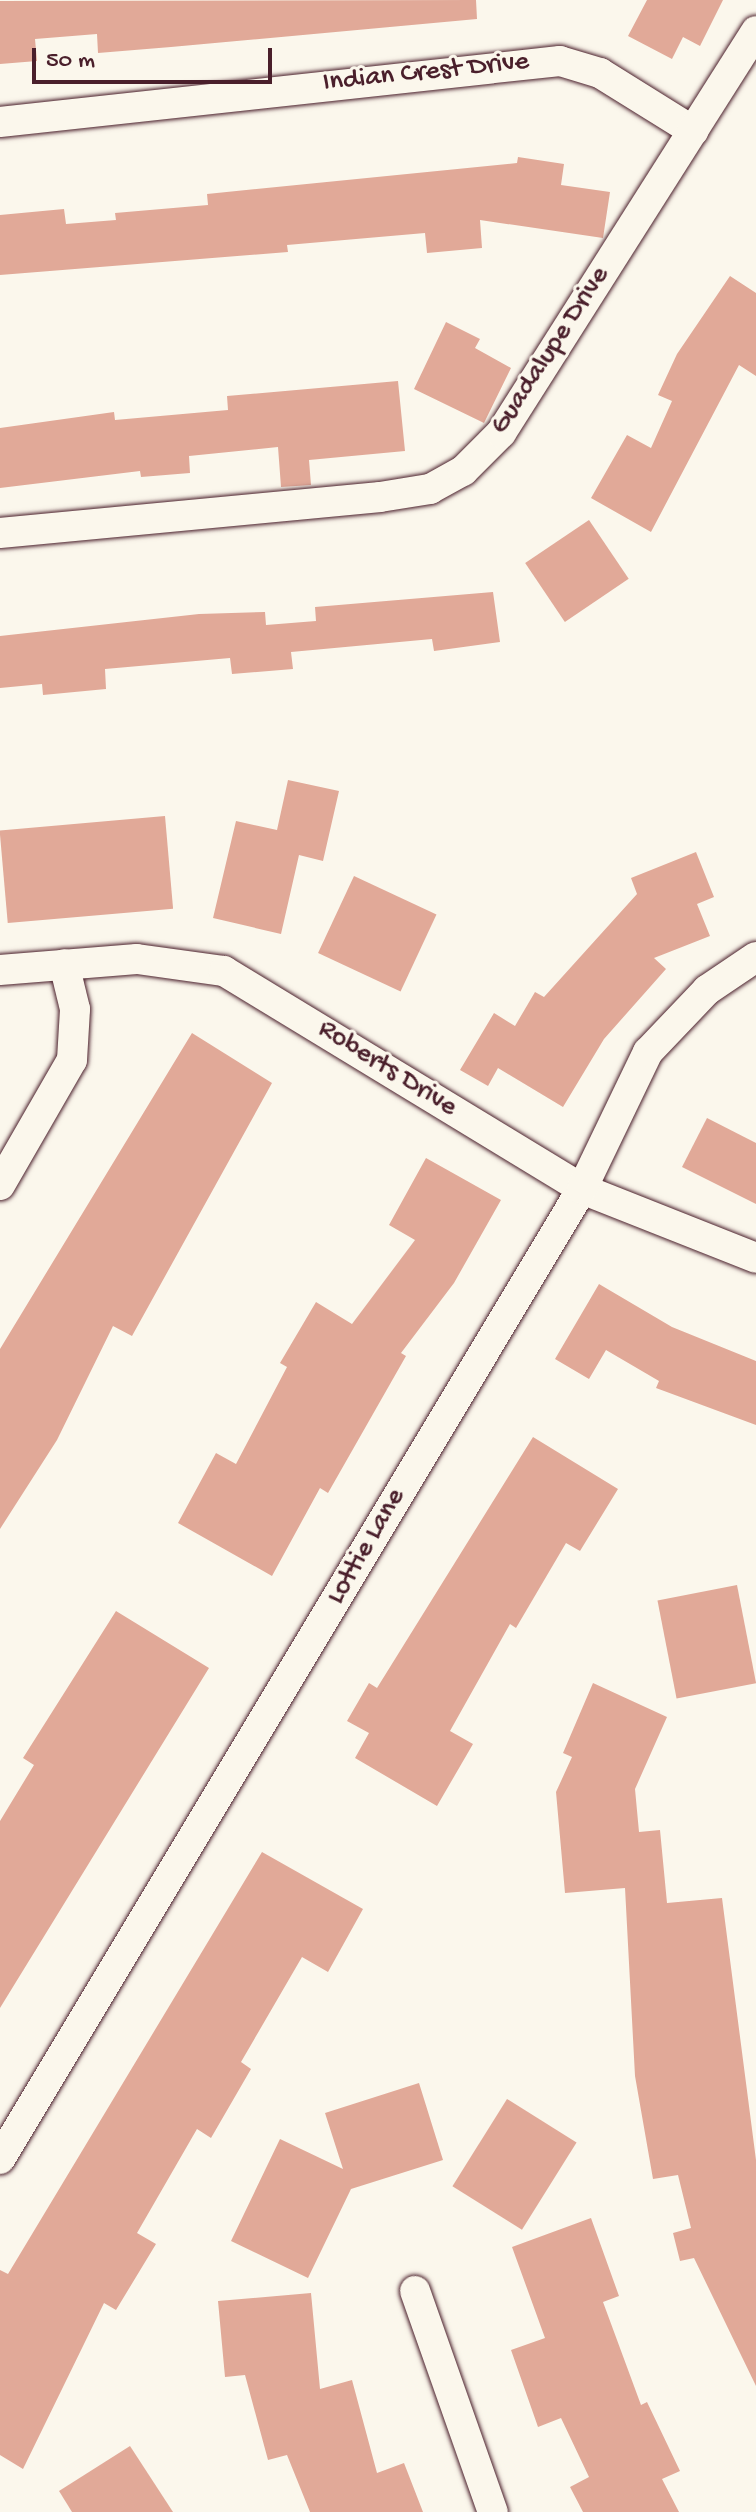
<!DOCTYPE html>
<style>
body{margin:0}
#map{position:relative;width:756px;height:2512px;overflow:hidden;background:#fbf7ec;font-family:"Gochi Hand",sans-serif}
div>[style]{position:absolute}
.building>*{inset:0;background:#e1a998;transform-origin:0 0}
.roads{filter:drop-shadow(0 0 2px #4a1f2b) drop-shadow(0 0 2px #4a1f2b)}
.street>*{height:30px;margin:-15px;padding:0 15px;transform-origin:15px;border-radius:15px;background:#fbf7ec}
span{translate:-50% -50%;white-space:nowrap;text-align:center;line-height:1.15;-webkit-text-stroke:6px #fbf7ec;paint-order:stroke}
.street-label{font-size:28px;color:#4a1f2b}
.scale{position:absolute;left:32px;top:48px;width:240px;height:36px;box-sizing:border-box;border:4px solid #4a1f2b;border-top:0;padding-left:10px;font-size:24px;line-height:28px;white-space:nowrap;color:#4a1f2b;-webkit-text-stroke:6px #fbf7ec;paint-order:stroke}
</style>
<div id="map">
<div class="building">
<i style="clip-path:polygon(476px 0,477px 19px,171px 47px,98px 53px,97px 34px,35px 39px,37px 61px,0 64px,0 1px)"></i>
<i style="clip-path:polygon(647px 0,723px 0,700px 46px,683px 37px,672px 59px,628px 36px)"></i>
<i style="clip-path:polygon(518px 157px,564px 164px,561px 185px,610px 192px,603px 238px,480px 220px,482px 248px,427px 253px,425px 233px,287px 245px,288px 252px,0 275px,0 215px,64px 209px,66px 224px,116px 220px,115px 213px,208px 205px,207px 194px,517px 163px)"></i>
<i style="clip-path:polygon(730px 276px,756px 293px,756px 376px,739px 365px,651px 532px,591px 498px,627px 435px,651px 448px,672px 401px,658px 395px,677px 354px)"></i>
<i style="clip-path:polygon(446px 322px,480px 339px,475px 348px,511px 368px,484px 423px,414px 389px)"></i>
<i style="clip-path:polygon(398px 381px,405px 451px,309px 460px,311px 485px,281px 487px,278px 447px,189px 456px,190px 473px,141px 477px,140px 471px,0 488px,0 428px,114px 412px,115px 420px,228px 410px,227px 396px)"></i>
<i style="left:589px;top:520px;width:71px;height:77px;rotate:56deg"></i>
<i style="clip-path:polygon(493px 592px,500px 642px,434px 651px,432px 639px,291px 652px,293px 669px,232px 674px,230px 658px,105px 669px,106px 689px,43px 695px,42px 684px,0 688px,0 636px,199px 614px,265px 612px,266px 625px,316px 621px,315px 607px)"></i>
<i style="clip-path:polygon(288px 780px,339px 791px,323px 861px,299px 855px,281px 934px,213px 918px,236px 821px,277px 830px)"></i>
<i style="left:165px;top:816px;width:93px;height:166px;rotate:85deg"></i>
<i style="clip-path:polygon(696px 852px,714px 897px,697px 904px,710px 936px,654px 958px,666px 969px,604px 1039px,563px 1107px,498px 1068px,488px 1086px,460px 1070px,494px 1013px,515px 1026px,535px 992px,544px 997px,637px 894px,631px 878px)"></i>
<i style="left:354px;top:876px;width:91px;height:85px;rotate:25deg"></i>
<i style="clip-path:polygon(192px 1033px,272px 1083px,132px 1336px,113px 1326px,57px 1440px,0 1529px,0 1349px)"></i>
<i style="clip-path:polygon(707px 1118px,756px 1143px,756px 1204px,682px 1167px)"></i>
<i style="clip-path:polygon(426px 1158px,501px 1200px,454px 1283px,401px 1353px,406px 1356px,328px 1493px,320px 1488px,272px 1576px,178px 1523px,216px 1453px,236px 1464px,287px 1367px,280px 1363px,316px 1302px,352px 1324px,415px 1240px,389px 1225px)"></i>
<i style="clip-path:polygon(599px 1284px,672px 1327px,756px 1361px,756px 1425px,656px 1388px,659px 1381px,606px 1350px,589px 1379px,555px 1359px)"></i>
<i style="clip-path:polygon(533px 1437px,618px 1489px,580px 1551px,566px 1543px,516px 1628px,510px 1624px,450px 1731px,473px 1744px,437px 1806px,355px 1758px,369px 1733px,347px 1721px,369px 1683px,377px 1688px)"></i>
<i style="left:737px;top:1585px;width:100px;height:81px;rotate:79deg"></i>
<i style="clip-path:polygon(116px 1611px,209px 1668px,0 2008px,0 1821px,34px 1765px,23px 1758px)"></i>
<i style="clip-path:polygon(593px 1683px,667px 1717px,635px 1789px,639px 1832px,660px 1830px,667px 1903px,722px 1898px,756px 2160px,756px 2386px,694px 2258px,680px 2261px,673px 2233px,691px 2228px,678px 2175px,653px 2179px,635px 2076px,625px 1888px,565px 1893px,556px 1792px,572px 1757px,563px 1753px)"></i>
<i style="clip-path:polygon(262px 1852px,363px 1909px,328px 1972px,302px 1957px,241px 2062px,251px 2069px,211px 2138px,197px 2129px,137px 2233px,156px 2244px,116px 2310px,104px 2303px,23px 2469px,0 2455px,0 2270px,8px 2274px)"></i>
<i style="clip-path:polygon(419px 2083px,443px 2160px,351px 2189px,308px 2278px,231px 2241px,280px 2139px,343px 2169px,325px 2113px)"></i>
<i style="left:507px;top:2099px;width:82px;height:103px;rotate:32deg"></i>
<i style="clip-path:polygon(591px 2218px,619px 2296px,603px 2302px,641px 2405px,647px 2402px,680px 2471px,662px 2479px,679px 2512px,583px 2512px,570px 2487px,589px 2477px,561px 2418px,538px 2427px,511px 2350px,545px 2338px,512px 2247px)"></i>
<i style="clip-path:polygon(311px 2293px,320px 2389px,352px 2380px,377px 2473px,404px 2463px,423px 2512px,310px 2512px,287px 2455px,268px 2460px,245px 2375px,225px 2377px,218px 2301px)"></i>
<i style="clip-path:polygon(130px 2446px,173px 2512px,72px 2512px,59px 2491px)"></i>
</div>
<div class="roads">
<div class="street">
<i style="left:0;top:122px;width:563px;rotate:-6.22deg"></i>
<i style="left:560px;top:61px;width:42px;rotate:16.7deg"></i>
<i style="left:600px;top:73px;width:110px;rotate:31.9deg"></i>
<i style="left:0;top:533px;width:382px;rotate:-5.4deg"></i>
<i style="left:380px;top:497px;width:51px;rotate:-9.1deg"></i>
<i style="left:430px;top:489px;width:38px;rotate:-29deg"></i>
<i style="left:463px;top:471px;width:54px;rotate:-45deg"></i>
<i style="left:501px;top:433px;width:476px;rotate:-57.6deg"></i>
<i style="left:0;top:970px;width:137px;rotate:-4.6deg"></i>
<i style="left:137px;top:959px;width:88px;rotate:7.9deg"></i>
<i style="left:224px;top:971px;width:419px;rotate:31.3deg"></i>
<i style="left:582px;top:1189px;width:187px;rotate:21.6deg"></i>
<i style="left:0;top:1185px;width:144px;rotate:-60.1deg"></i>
<i style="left:72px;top:1060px;width:51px;rotate:-86.6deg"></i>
<i style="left:75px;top:1009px;width:46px;rotate:-103.7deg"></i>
<i style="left:0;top:2159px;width:1131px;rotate:-59.04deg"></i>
<i style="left:582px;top:1189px;width:152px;rotate:-64.3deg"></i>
<i style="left:648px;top:1052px;width:86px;rotate:-46.4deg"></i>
<i style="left:707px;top:990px;width:59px;rotate:-34deg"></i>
<i style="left:415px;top:2291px;width:234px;rotate:70.6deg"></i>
</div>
</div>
<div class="street-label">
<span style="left:426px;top:73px;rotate:-6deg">Indian Crest Drive</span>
<span style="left:551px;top:351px;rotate:-57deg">Guadalupe Drive</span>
<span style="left:387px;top:1069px;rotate:32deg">Roberts Drive</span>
<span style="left:367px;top:1547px;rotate:-60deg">Lottie Lane</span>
</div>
<div class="scale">50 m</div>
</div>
